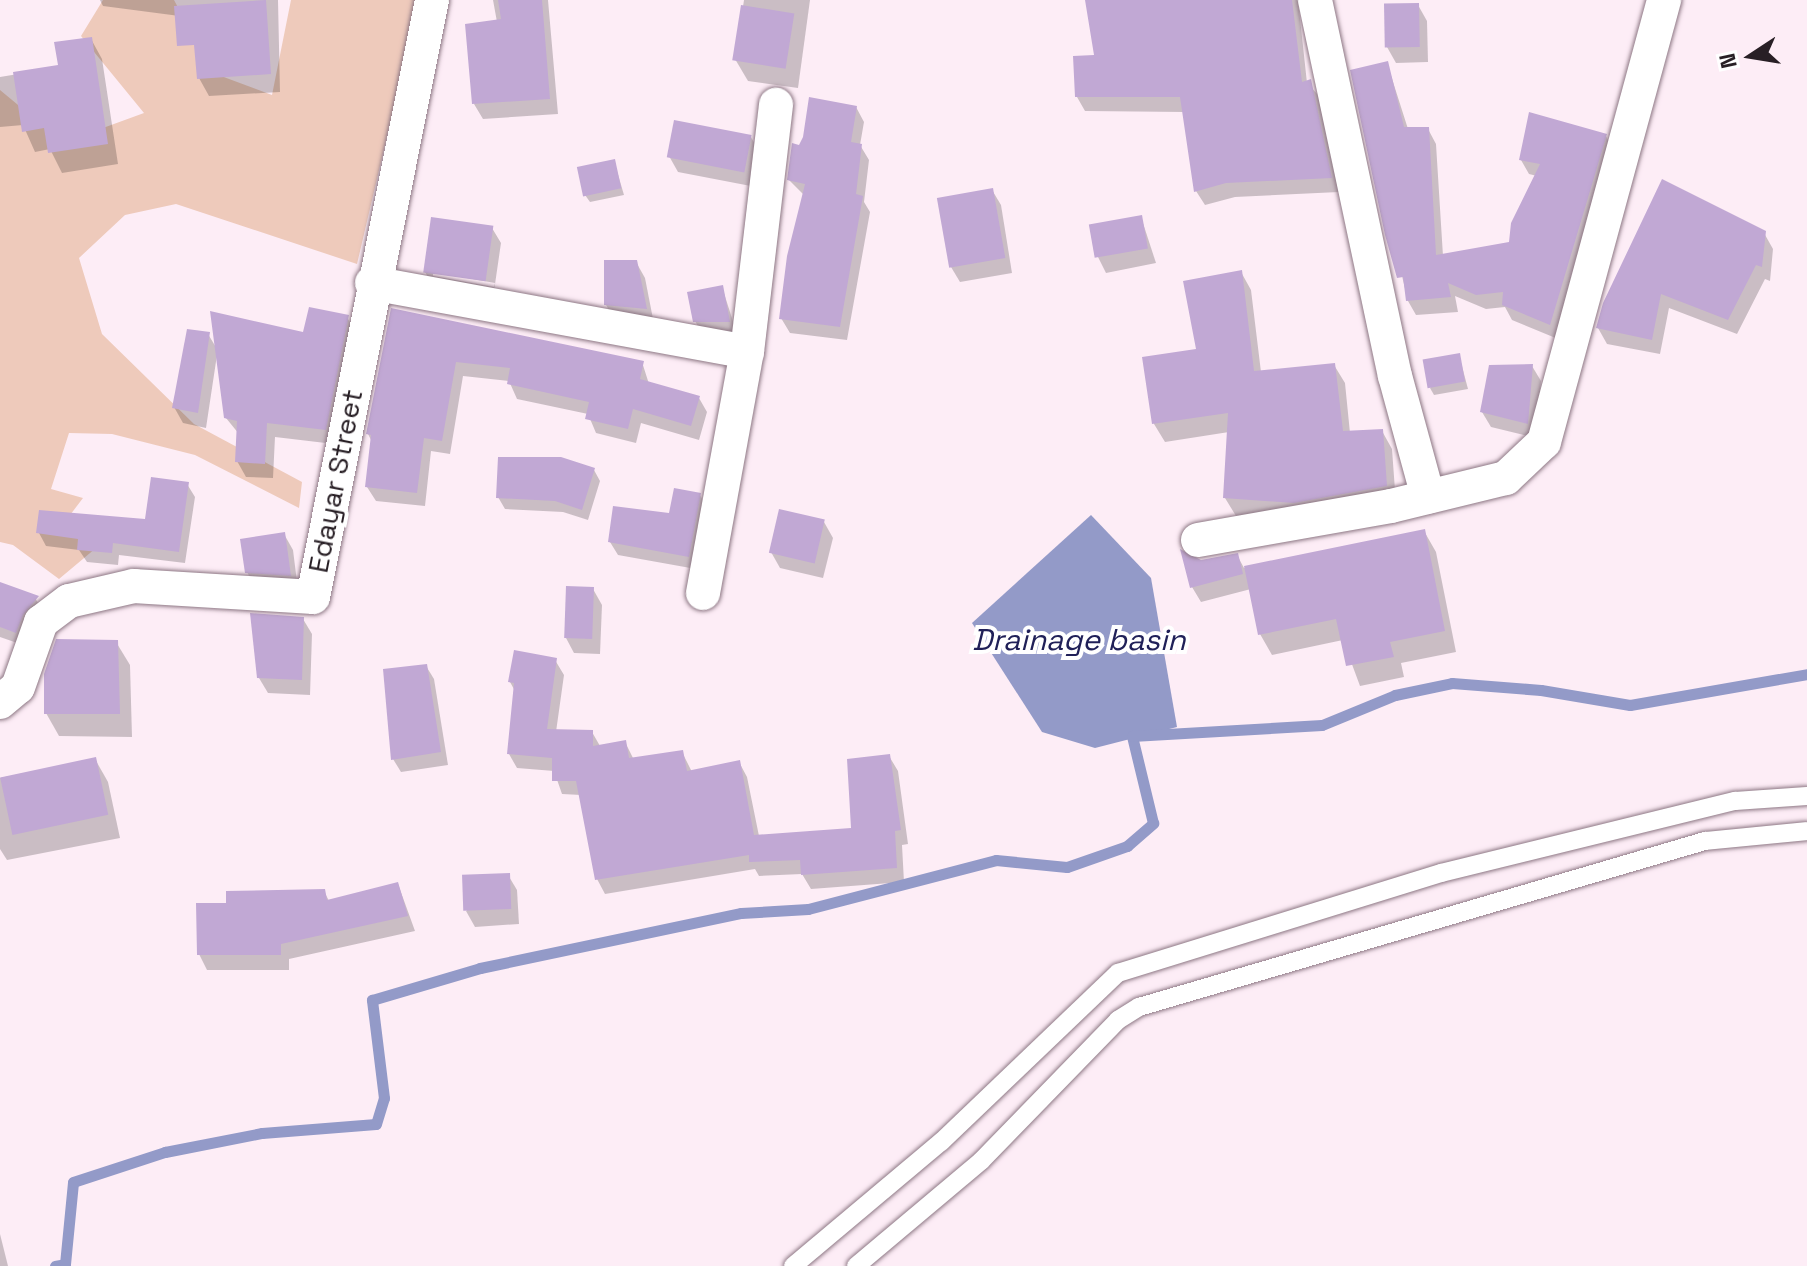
<!DOCTYPE html>
<style>
body{margin:0}
#map{position:relative;width:1807px;height:1266px;overflow:hidden;background:#fdedf6;font-family:"Space Grotesk",sans-serif}
div>[style]{position:absolute}
.green>*{inset:0;background:#eecabb}
.water>*{inset:0;background:#939ac8}
.shadow>*{inset:0;background:#0003}
.stream>*{height:11px;margin:-5.5px;padding:0 5.5px;transform-origin:5.5px;border-radius:5.5px;background:#939ac8}
.building>*{inset:0;background:#c1a8d4;transform-origin:0 0}
.roads{filter:drop-shadow(0 0 2px #8d7784) drop-shadow(0 0 2px #8d7784)}
.service>*{height:18px;margin:-9px;padding:0 9px;transform-origin:9px;border-radius:9px;background:#fff}
.minor>*{height:34px;margin:-17px;padding:0 17px;transform-origin:17px;border-radius:17px;background:#fff}
span{translate:-50% -50%;white-space:nowrap;text-align:center;line-height:1.15;-webkit-text-stroke:8px #fff;paint-order:stroke}
.street-label{font-size:28px;color:#281f25}
.water-label{font-size:30px;color:#202058;font-style:italic}
.north{position:absolute;left:1711px;top:16px;width:80px;height:80px;-webkit-text-stroke:6px #fff;paint-order:stroke;rotate:258deg;font-size:22px;font-weight:700;line-height:32px;text-align:center;color:#281f25}
.north::after{content:'';display:block;margin:auto;width:28px;height:36px;background:#281f25;clip-path:polygon(50% 0,100% 100%,50% 72%,0 100%)}
</style>
<div id="map">
<div class="green">
<i style="clip-path:polygon(103px 0,174px 0,213px 73px,272px 95px,291px 0,419px 0,357px 264px,176px 204px,125px 215px,79px 258px,102px 334px,194px 424px,302px 482px,299px 508px,195px 455px,112px 434px,69px 433px,51px 489px,83px 498px,64px 523px,96px 548px,59px 579px,13px 545px,0 542px,0 90px,41px 124px,81px 136px,144px 113px,81px 36px)"></i>
</div>
<div class="water">
<i style="clip-path:polygon(1091px 515px,1151px 578px,1177px 727px,1095px 748px,1042px 732px,972px 623px)"></i>
</div>
<div class="shadow">
<i style="clip-path:polygon(100px 0,278px 0,280px 92px,209px 96px,199px 78px,210px 20px,103px 6px)"></i>
<i style="clip-path:polygon(493px 0,548px 0,558px 114px,483px 119px,474px 104px,497px 22px)"></i>
<i style="clip-path:polygon(744px 0,810px 0,798px 88px,748px 81px,735px 59px)"></i>
<i style="clip-path:polygon(1087px 0,1298px 0,1307px 83px,1319px 96px,1339px 192px,1235px 197px,1205px 205px,1196px 191px,1184px 112px,1085px 111px,1077px 97px,1096px 57px)"></i>
<i style="clip-path:polygon(1418px 5px,1427px 21px,1428px 62px,1396px 63px,1387px 47px)"></i>
<i style="clip-path:polygon(91px 39px,102px 59px,118px 164px,62px 173px,50px 149px,35px 152px,23px 125px,0 127px,0 77px,60px 67px)"></i>
<i style="clip-path:polygon(1387px 63px,1408px 129px,1428px 129px,1436px 144px,1443px 256px,1511px 244px,1537px 176px,1529px 174px,1521px 160px,1606px 136px,1614px 151px,1558px 339px,1512px 320px,1505px 307px,1486px 309px,1455px 296px,1458px 312px,1416px 315px,1408px 301px,1353px 71px)"></i>
<i style="clip-path:polygon(856px 107px,864px 122px,860px 145px,869px 160px,864px 202px,870px 212px,847px 340px,790px 333px,781px 318px,804px 195px,789px 180px,801px 147px)"></i>
<i style="clip-path:polygon(751px 137px,760px 153px,756px 187px,678px 172px,669px 156px)"></i>
<i style="clip-path:polygon(614px 161px,624px 195px,590px 202px,585px 195px)"></i>
<i style="clip-path:polygon(992px 190px,1001px 205px,1012px 273px,960px 282px,951px 267px)"></i>
<i style="clip-path:polygon(1141px 217px,1156px 263px,1106px 273px,1098px 257px)"></i>
<i style="clip-path:polygon(evenodd,492px 228px,501px 243px,493px 298px,434px 287px,425px 272px,492px 228px,433px 272px,495px 283px,494px 287px,433px 276px,433px 272px)"></i>
<i style="clip-path:polygon(1764px 233px,1773px 249px,1770px 281px,1765px 279px,1737px 334px,1669px 308px,1660px 354px,1607px 344px,1598px 328px)"></i>
<i style="clip-path:polygon(636px 262px,645px 278px,654px 324px,615px 320px,606px 305px)"></i>
<i style="clip-path:polygon(1241px 272px,1251px 290px,1261px 372px,1334px 365px,1345px 383px,1350px 433px,1382px 431px,1392px 449px,1396px 504px,1305px 520px,1236px 516px,1225px 498px,1229px 432px,1165px 442px,1154px 424px,1145px 358px,1198px 351px)"></i>
<i style="clip-path:polygon(722px 287px,738px 337px,704px 337px,695px 321px)"></i>
<i style="clip-path:polygon(393px 310px,642px 362px,649px 384px,699px 398px,707px 412px,699px 440px,641px 423px,636px 443px,596px 433px,588px 414px,517px 399px,509px 381px,463px 376px,450px 454px,431px 451px,425px 506px,376px 501px,367px 487px,372px 442px,368px 434px)"></i>
<i style="clip-path:polygon(347px 317px,356px 333px,334px 444px,275px 437px,273px 478px,246px 477px,237px 461px,239px 434px,226px 418px,217px 355px,206px 428px,183px 423px,174px 407px,208px 334px,217px 349px,305px 334px)"></i>
<i style="clip-path:polygon(1459px 355px,1468px 389px,1434px 395px,1430px 388px)"></i>
<i style="clip-path:polygon(1532px 366px,1541px 381px,1536px 438px,1491px 427px,1482px 412px)"></i>
<i style="clip-path:polygon(594px 470px,600px 481px,588px 520px,563px 512px,505px 509px,498px 497px)"></i>
<i style="clip-path:polygon(187px 484px,195px 497px,185px 563px,119px 555px,118px 565px,87px 562px,79px 550px,46px 546px,39px 533px,147px 521px)"></i>
<i style="clip-path:polygon(700px 495px,707px 508px,696px 569px,618px 555px,610px 542px,671px 516px)"></i>
<i style="clip-path:polygon(824px 522px,833px 538px,823px 578px,780px 568px,771px 552px)"></i>
<i style="clip-path:polygon(1424px 531px,1436px 552px,1456px 652px,1401px 663px,1404px 677px,1360px 686px,1343px 640px,1272px 655px,1260px 634px,1251px 589px,1201px 602px,1192px 587px,1200px 562px,1237px 555px,1244px 568px)"></i>
<i style="clip-path:polygon(284px 534px,293px 550px,298px 590px,256px 588px,247px 572px)"></i>
<i style="clip-path:polygon(0 584px,34px 596px,42px 610px,23px 645px,0 637px)"></i>
<i style="clip-path:polygon(593px 589px,602px 605px,600px 654px,574px 653px,566px 638px)"></i>
<i style="clip-path:polygon(303px 619px,312px 634px,310px 695px,268px 693px,259px 678px)"></i>
<i style="clip-path:polygon(116px 642px,130px 665px,132px 737px,59px 736px,46px 713px)"></i>
<i style="clip-path:polygon(555px 660px,564px 675px,556px 732px,592px 732px,600px 746px,625px 742px,634px 760px,682px 752px,692px 772px,739px 762px,747px 777px,759px 836px,853px 830px,889px 756px,898px 771px,908px 844px,902px 845px,904px 882px,811px 889px,802px 874px,759px 876px,755px 869px,605px 894px,597px 879px,581px 795px,562px 794px,554px 771px,517px 768px,509px 754px,515px 691px,510px 682px)"></i>
<i style="clip-path:polygon(426px 666px,434px 679px,448px 765px,401px 772px,393px 759px)"></i>
<i style="clip-path:polygon(95px 759px,108px 782px,120px 838px,7px 860px,0 849px,0 778px)"></i>
<i style="clip-path:polygon(508px 875px,517px 890px,519px 924px,475px 927px,466px 911px)"></i>
<i style="clip-path:polygon(398px 884px,415px 931px,289px 959px,289px 970px,207px 970px,199px 954px,324px 891px,329px 901px)"></i>
<i style="clip-path:polygon(0 1234px,8px 1266px,0 1266px)"></i>
</div>
<div class="stream">
<i style="left:55px;top:1266px;width:10px;rotate:-11deg"></i>
<i style="left:65px;top:1264px;width:82px;rotate:-84.4deg"></i>
<i style="left:73px;top:1182px;width:97px;rotate:-18.1deg"></i>
<i style="left:165px;top:1152px;width:99px;rotate:-11.1deg"></i>
<i style="left:262px;top:1133px;width:114px;rotate:-4.5deg"></i>
<i style="left:376px;top:1124px;width:27px;rotate:-73deg"></i>
<i style="left:384px;top:1098px;width:99px;rotate:-97deg"></i>
<i style="left:372px;top:1000px;width:113px;rotate:-16.5deg"></i>
<i style="left:480px;top:968px;width:267px;rotate:-11.9deg"></i>
<i style="left:741px;top:913px;width:67px;rotate:-3.4deg"></i>
<i style="left:808px;top:909px;width:194px;rotate:-14.6deg"></i>
<i style="left:996px;top:860px;width:71px;rotate:5.6deg"></i>
<i style="left:1067px;top:867px;width:64px;rotate:-19.3deg"></i>
<i style="left:1127px;top:846px;width:35px;rotate:-41deg"></i>
<i style="left:1153px;top:823px;width:89px;rotate:-103.6deg"></i>
<i style="left:1132px;top:736px;width:190px;rotate:-3.3deg"></i>
<i style="left:1322px;top:725px;width:79px;rotate:-22.3deg"></i>
<i style="left:1395px;top:695px;width:58px;rotate:-11.9deg"></i>
<i style="left:1452px;top:683px;width:89px;rotate:4.5deg"></i>
<i style="left:1541px;top:690px;width:90px;rotate:9.6deg"></i>
<i style="left:1630px;top:705px;width:180px;rotate:-9.9deg"></i>
</div>
<div class="building">
<i style="clip-path:polygon(266px 0,271px 74px,197px 79px,194px 45px,177px 46px,174px 6px)"></i>
<i style="clip-path:polygon(498px 0,542px 0,550px 99px,472px 104px,465px 24px,501px 19px)"></i>
<i style="clip-path:polygon(1085px 0,1292px 0,1302px 82px,1311px 79px,1332px 178px,1226px 183px,1194px 192px,1180px 97px,1075px 97px,1073px 56px,1094px 55px)"></i>
<i style="left:1419px;top:3px;width:44px;height:35px;rotate:89deg"></i>
<i style="left:741px;top:5px;width:54px;height:56px;rotate:9deg"></i>
<i style="clip-path:polygon(92px 37px,108px 144px,48px 153px,44px 128px,22px 132px,13px 72px,58px 65px,54px 42px)"></i>
<i style="clip-path:polygon(1388px 61px,1404px 127px,1429px 127px,1436px 255px,1509px 242px,1511px 223px,1540px 164px,1519px 160px,1529px 112px,1607px 134px,1550px 325px,1502px 305px,1503px 292px,1476px 295px,1448px 283px,1451px 297px,1406px 301px,1403px 277px,1397px 278px,1385px 235px,1350px 70px)"></i>
<i style="clip-path:polygon(809px 97px,857px 106px,851px 142px,862px 144px,856px 194px,863px 196px,840px 327px,779px 319px,787px 256px,805px 184px,787px 180px,792px 143px,799px 145px,803px 137px)"></i>
<i style="left:674px;top:120px;width:79px;height:38px;rotate:11deg"></i>
<i style="left:615px;top:159px;width:30px;height:39px;rotate:78deg"></i>
<i style="clip-path:polygon(1662px 179px,1766px 231px,1762px 267px,1756px 265px,1728px 320px,1661px 294px,1652px 340px,1596px 328px,1603px 303px)"></i>
<i style="left:993px;top:188px;width:71px;height:57px;rotate:80deg"></i>
<i style="left:1142px;top:215px;width:34px;height:54px;rotate:80deg"></i>
<i style="left:431px;top:217px;width:63px;height:56px;rotate:8deg"></i>
<i style="clip-path:polygon(604px 260px,637px 260px,647px 309px,604px 305px)"></i>
<i style="clip-path:polygon(1242px 270px,1254px 371px,1335px 363px,1343px 431px,1383px 429px,1387px 486px,1294px 503px,1223px 498px,1228px 413px,1152px 424px,1142px 357px,1196px 349px,1183px 281px)"></i>
<i style="clip-path:polygon(723px 285px,730px 322px,693px 322px,687px 292px)"></i>
<i style="clip-path:polygon(309px 307px,349px 315px,326px 430px,267px 423px,265px 464px,235px 462px,237px 421px,224px 418px,210px 311px,303px 332px)"></i>
<i style="clip-path:polygon(391px 308px,644px 361px,640px 379px,700px 396px,691px 426px,633px 409px,628px 429px,585px 419px,589px 402px,507px 384px,510px 368px,456px 362px,442px 441px,424px 438px,417px 493px,365px 487px,371px 435px,366px 434px)"></i>
<i style="clip-path:polygon(187px 329px,210px 332px,198px 413px,172px 408px)"></i>
<i style="left:1460px;top:353px;width:29px;height:38px;rotate:80deg"></i>
<i style="clip-path:polygon(1533px 364px,1528px 424px,1480px 412px,1489px 365px)"></i>
<i style="clip-path:polygon(498px 457px,561px 457px,595px 468px,582px 510px,555px 501px,496px 498px)"></i>
<i style="clip-path:polygon(151px 477px,189px 482px,179px 552px,113px 543px,112px 553px,77px 550px,78px 539px,36px 533px,39px 510px,145px 519px)"></i>
<i style="clip-path:polygon(674px 488px,701px 493px,689px 557px,608px 542px,613px 506px,669px 513px)"></i>
<i style="left:779px;top:509px;width:47px;height:45px;rotate:13deg"></i>
<i style="clip-path:polygon(1425px 529px,1445px 631px,1390px 642px,1394px 657px,1346px 666px,1336px 619px,1258px 635px,1244px 566px)"></i>
<i style="clip-path:polygon(285px 532px,291px 576px,245px 573px,240px 539px)"></i>
<i style="clip-path:polygon(1180px 549px,1201px 560px,1238px 553px,1243px 574px,1190px 588px)"></i>
<i style="clip-path:polygon(0 582px,39px 596px,23px 615px,16px 633px,0 627px)"></i>
<i style="left:566px;top:586px;width:28px;height:52px;rotate:2deg"></i>
<i style="clip-path:polygon(250px 613px,304px 617px,302px 680px,257px 678px)"></i>
<i style="clip-path:polygon(56px 639px,118px 640px,120px 714px,44px 714px,44px 674px)"></i>
<i style="clip-path:polygon(514px 650px,557px 658px,547px 729px,593px 730px,593px 746px,626px 740px,629px 758px,683px 750px,687px 771px,740px 760px,754px 835px,851px 828px,847px 759px,890px 754px,901px 830px,895px 831px,897px 868px,801px 875px,800px 860px,749px 862px,749px 855px,595px 880px,576px 781px,552px 781px,552px 758px,507px 754px,514px 683px,508px 682px)"></i>
<i style="clip-path:polygon(427px 664px,441px 752px,391px 760px,383px 669px)"></i>
<i style="left:96px;top:757px;width:59px;height:98px;rotate:78deg"></i>
<i style="left:510px;top:873px;width:36px;height:48px;rotate:88deg"></i>
<i style="clip-path:polygon(398px 882px,408px 916px,281px 944px,281px 955px,197px 955px,196px 903px,226px 903px,226px 891px,325px 889px,327px 900px)"></i>
</div>
<div class="roads">
<div class="service">
<i style="left:793px;top:1266px;width:193px;rotate:-40deg"></i>
<i style="left:941px;top:1142px;width:245px;rotate:-43.7deg"></i>
<i style="left:1118px;top:973px;width:338px;rotate:-17.2deg"></i>
<i style="left:1441px;top:873px;width:303px;rotate:-13.8deg"></i>
<i style="left:1735px;top:801px;width:72px;rotate:-4deg"></i>
<i style="left:856px;top:1266px;width:163px;rotate:-40deg"></i>
<i style="left:981px;top:1161px;width:197px;rotate:-45.8deg"></i>
<i style="left:1118px;top:1020px;width:25px;rotate:-32deg"></i>
<i style="left:1139px;top:1007px;width:590px;rotate:-16.35deg"></i>
<i style="left:1705px;top:841px;width:102px;rotate:-5.6deg"></i>
</div>
<div class="minor">
<i style="left:1315px;top:0;width:384px;rotate:78deg"></i>
<i style="left:1395px;top:376px;width:125px;rotate:74.7deg"></i>
<i style="left:372px;top:283px;width:381px;rotate:10.4deg"></i>
<i style="left:1198px;top:540px;width:196px;rotate:-10deg"></i>
<i style="left:1391px;top:506px;width:118px;rotate:-13.7deg"></i>
<i style="left:1506px;top:478px;width:52px;rotate:-43.5deg"></i>
<i style="left:1544px;top:442px;width:458px;rotate:-74.8deg"></i>
<i style="left:703px;top:593px;width:245px;rotate:-79.7deg"></i>
<i style="left:747px;top:352px;width:249px;rotate:-83.3deg"></i>
<i style="left:0;top:702px;width:23px;rotate:-40deg"></i>
<i style="left:18px;top:687px;width:69px;rotate:-70.5deg"></i>
<i style="left:41px;top:622px;width:35px;rotate:-37deg"></i>
<i style="left:69px;top:601px;width:67px;rotate:-13deg"></i>
<i style="left:134px;top:586px;width:179px;rotate:3.5deg"></i>
<i style="left:313px;top:597px;width:609px;rotate:-78.73deg"></i>
</div>
</div>
<div class="street-label">
<span style="left:335px;top:481px;rotate:-79deg">Edayar Street</span>
</div>
<div class="water-label">
<span style="left:1079px;top:640px">Drainage basin</span>
</div>
<div class="north">N</div>
</div>
